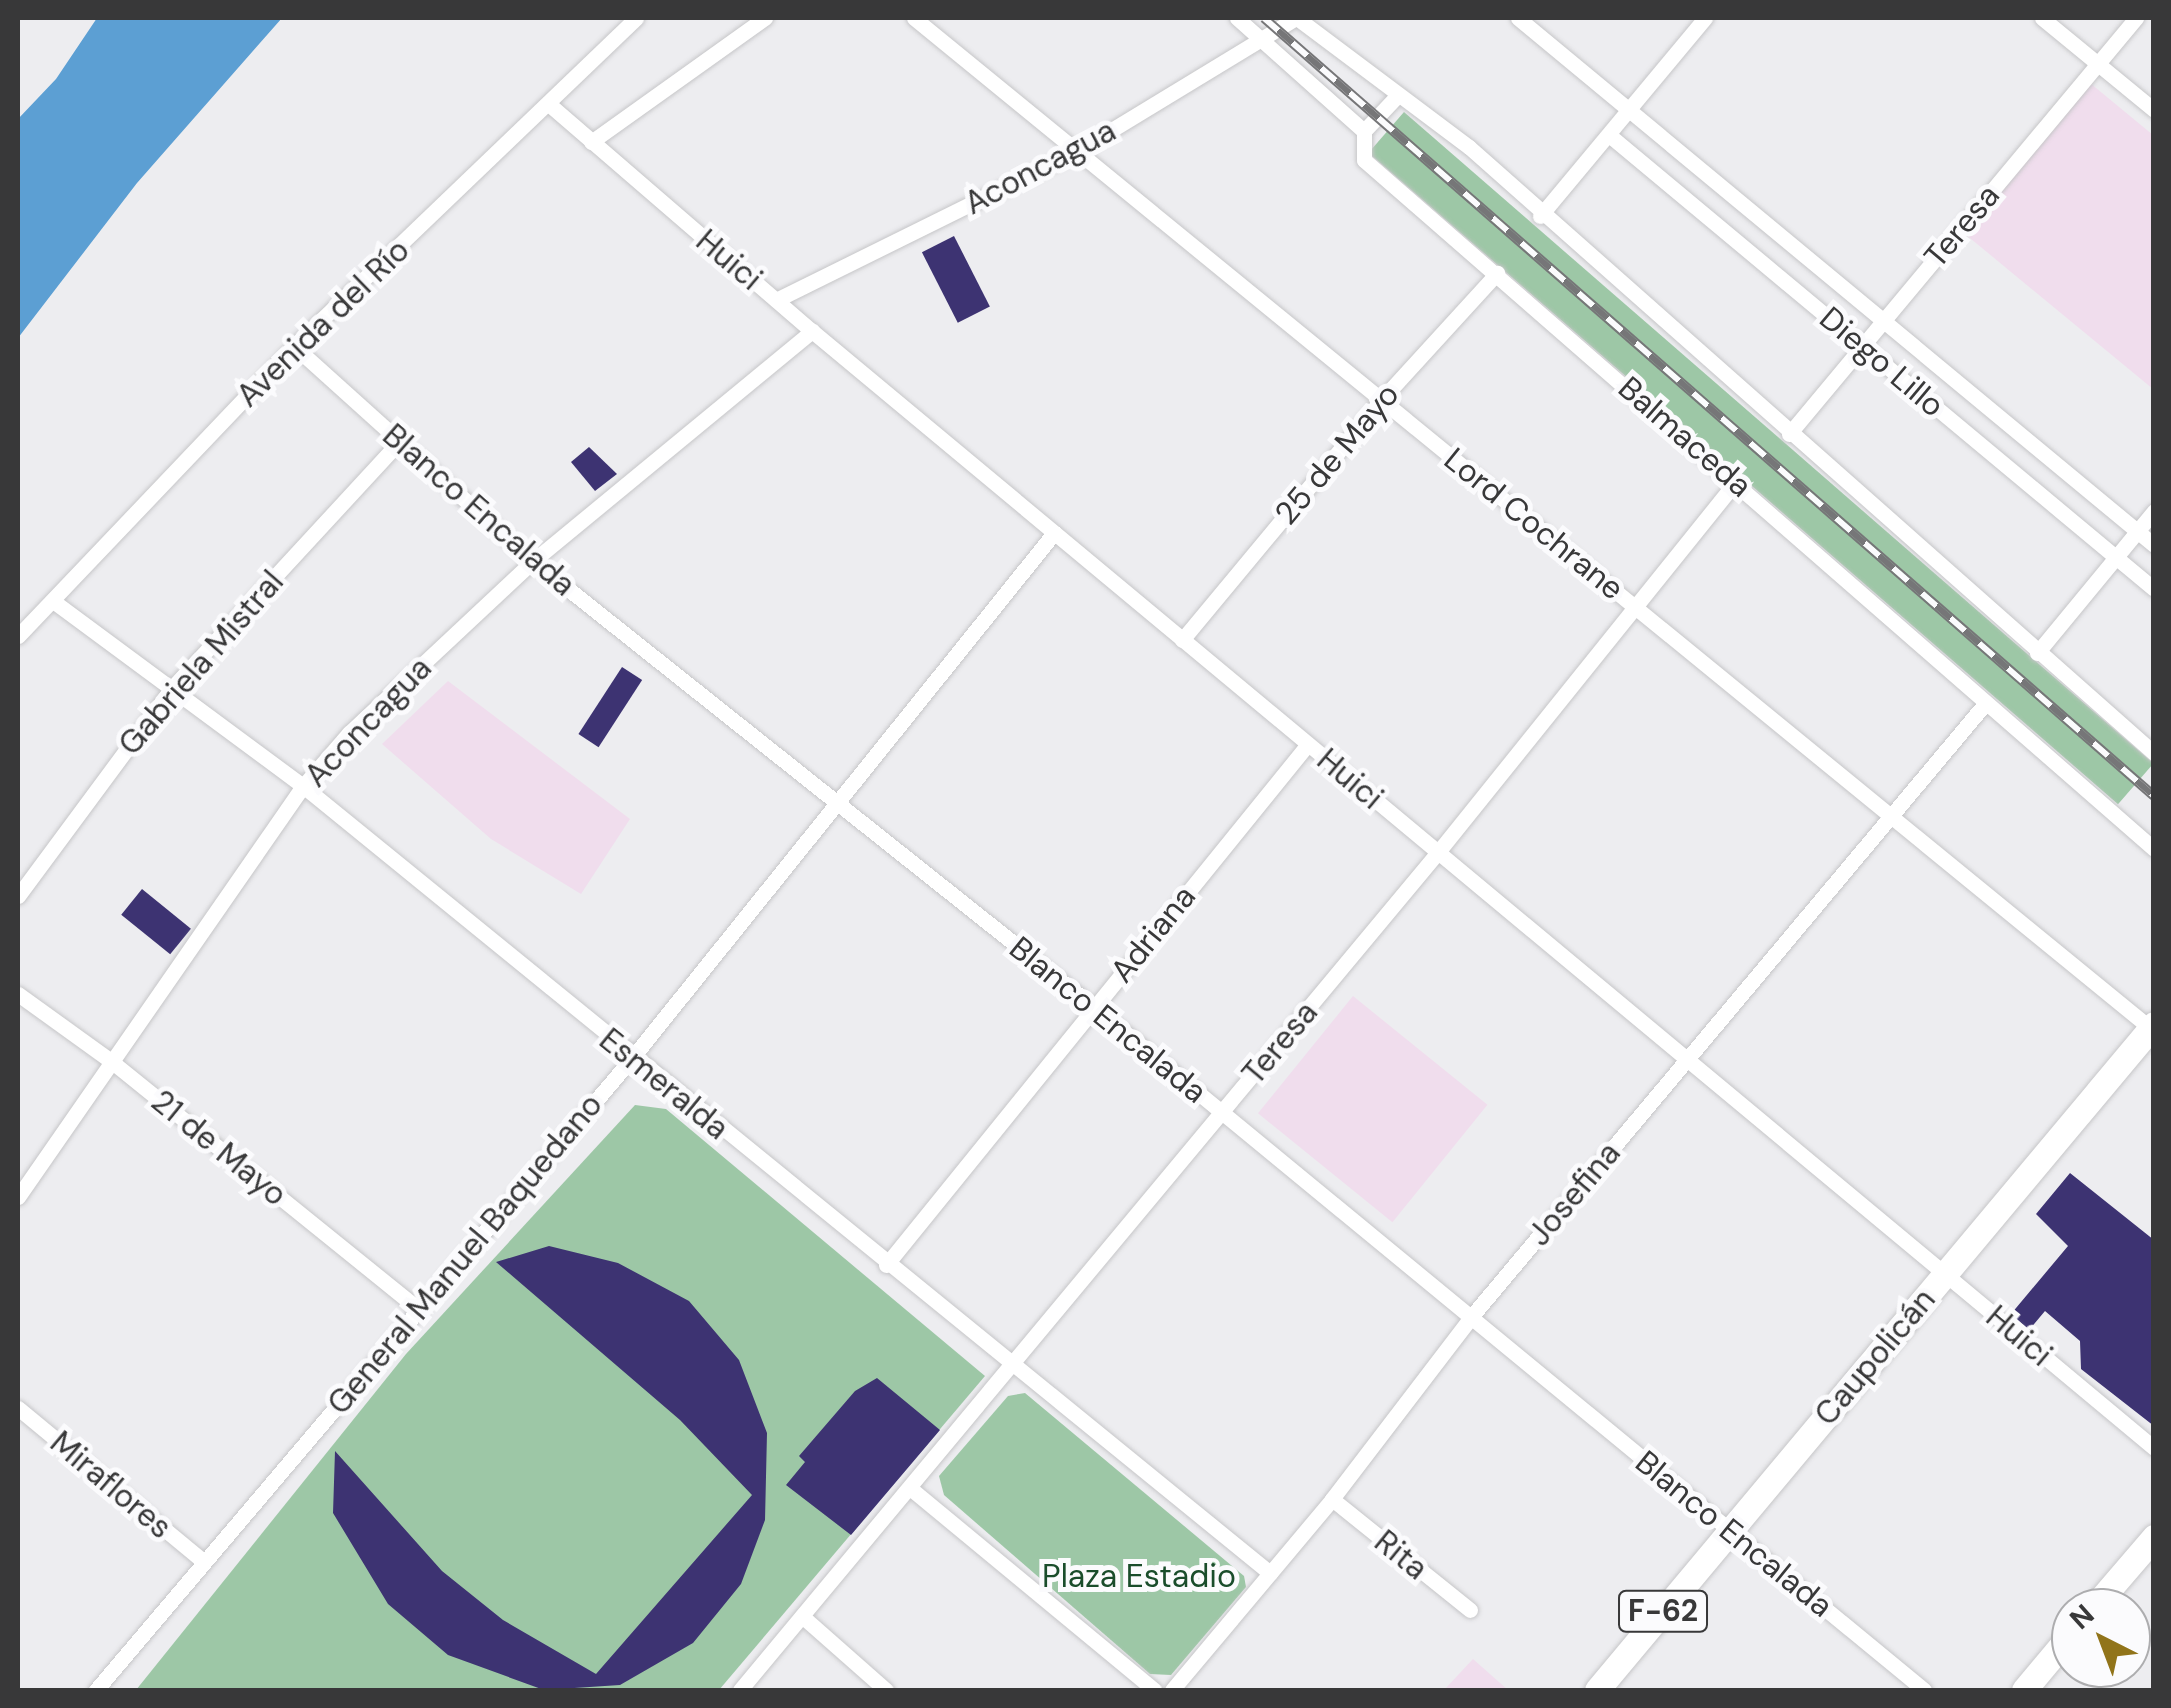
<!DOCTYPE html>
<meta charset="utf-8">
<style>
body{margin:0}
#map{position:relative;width:2171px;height:1708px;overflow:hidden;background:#ededf0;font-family:"DM Sans",sans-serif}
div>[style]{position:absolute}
.education>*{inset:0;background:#f0dded;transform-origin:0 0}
.green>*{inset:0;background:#9dc7a6;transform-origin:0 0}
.water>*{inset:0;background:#5c9fd3}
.building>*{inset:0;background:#3d3372;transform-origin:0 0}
.roads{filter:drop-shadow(0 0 2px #c6c6c8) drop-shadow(0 0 2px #c6c6c8)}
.minor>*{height:15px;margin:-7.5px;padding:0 7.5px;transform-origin:7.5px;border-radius:7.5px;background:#fff}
.primary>*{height:25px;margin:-12.5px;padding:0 12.5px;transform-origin:12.5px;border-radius:12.5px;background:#fff}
.rail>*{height:10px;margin-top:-5px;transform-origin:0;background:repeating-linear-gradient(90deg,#fbfbfd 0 19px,#767678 0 38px);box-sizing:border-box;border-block:2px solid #767678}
span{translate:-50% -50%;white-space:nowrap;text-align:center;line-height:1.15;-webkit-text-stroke:10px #fbfbfd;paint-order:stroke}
.shield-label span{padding:2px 8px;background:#fbfbfd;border:2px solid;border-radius:8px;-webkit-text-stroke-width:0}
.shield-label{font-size:30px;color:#383839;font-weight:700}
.street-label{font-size:32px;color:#383839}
.park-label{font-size:32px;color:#1a4d2b}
.frame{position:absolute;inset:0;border:20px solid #383839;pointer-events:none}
.north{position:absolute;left:2051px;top:1588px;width:100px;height:100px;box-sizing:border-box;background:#fbfbfd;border:2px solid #adadaf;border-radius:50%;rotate:318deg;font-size:28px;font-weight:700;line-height:40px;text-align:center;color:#383839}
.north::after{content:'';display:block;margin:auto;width:35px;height:45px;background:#91741a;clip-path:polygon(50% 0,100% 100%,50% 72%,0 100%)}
</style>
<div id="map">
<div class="education">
<i style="clip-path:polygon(2090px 83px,2153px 135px,2153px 389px,1965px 234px)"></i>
<i style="clip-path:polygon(448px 681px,630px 819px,581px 894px,491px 839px,382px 744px)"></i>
<i style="left:1353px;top:996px;width:173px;height:151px;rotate:39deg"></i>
<i style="clip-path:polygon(1473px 1659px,1508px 1690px,1444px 1690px)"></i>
</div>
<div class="green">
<i style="left:1404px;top:112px;width:993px;height:54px;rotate:41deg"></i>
<i style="clip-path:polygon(635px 1105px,666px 1109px,985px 1376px,719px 1690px,136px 1690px,406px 1354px)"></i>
<i style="clip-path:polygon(1025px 1393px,1244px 1576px,1246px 1587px,1171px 1675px,1150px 1674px,944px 1495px,939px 1476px,1008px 1396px)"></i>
</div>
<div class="water">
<i style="clip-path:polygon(97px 18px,282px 18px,137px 183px,18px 338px,18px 119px,56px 79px)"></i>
</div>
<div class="building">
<i style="left:954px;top:236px;width:79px;height:36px;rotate:63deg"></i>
<i style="clip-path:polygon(589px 447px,617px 474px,595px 491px,571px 462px)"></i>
<i style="left:622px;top:667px;width:24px;height:80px;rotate:33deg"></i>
<i style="left:142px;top:889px;width:63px;height:33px;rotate:39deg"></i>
<i style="clip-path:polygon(2070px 1173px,2154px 1240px,2154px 1426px,2081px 1369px,2080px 1341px,2045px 1311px,2029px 1330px,2011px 1314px,2068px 1246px,2036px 1214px)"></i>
<i style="clip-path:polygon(549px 1246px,618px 1263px,689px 1301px,739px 1360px,767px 1433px,765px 1520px,741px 1584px,693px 1643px,620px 1685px,544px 1690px,448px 1655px,388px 1604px,333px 1513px,335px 1451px,442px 1571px,503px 1620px,596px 1674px,752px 1495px,680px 1420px,496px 1262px)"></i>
<i style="clip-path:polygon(877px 1378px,940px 1430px,851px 1535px,786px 1485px,805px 1462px,799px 1456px,855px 1391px)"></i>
</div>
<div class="roads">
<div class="minor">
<i style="left:914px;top:18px;width:1601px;rotate:39.25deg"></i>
<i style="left:1237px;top:18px;width:170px;rotate:41.7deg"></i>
<i style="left:1297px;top:18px;width:215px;rotate:36.9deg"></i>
<i style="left:1469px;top:147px;width:915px;rotate:41.5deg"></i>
<i style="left:1518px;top:18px;width:826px;rotate:39.65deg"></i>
<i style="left:2042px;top:18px;width:145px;rotate:39.4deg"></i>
<i style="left:1397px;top:96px;width:48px;rotate:133.3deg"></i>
<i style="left:1364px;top:131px;width:29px;rotate:90deg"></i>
<i style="left:1364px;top:160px;width:1048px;rotate:41.09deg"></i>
<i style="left:551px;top:106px;width:345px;rotate:40.8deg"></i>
<i style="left:812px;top:331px;width:1746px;rotate:39.77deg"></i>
<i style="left:1609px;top:135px;width:709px;rotate:39.8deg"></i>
<i style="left:591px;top:142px;width:214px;rotate:-35.5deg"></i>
<i style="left:1540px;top:216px;width:258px;rotate:-50.2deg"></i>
<i style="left:776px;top:300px;width:336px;rotate:-26.3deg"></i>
<i style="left:1077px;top:151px;width:256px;rotate:-31.3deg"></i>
<i style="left:294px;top:346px;width:321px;rotate:42deg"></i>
<i style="left:533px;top:561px;width:717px;rotate:38.49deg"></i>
<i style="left:1094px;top:1007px;width:1075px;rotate:39.45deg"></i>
<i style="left:1789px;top:434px;width:542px;rotate:-50.17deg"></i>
<i style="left:53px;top:601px;width:311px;rotate:36.5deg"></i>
<i style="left:303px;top:786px;width:1247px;rotate:39.14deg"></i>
<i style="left:18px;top:636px;width:400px;rotate:-46.4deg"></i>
<i style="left:294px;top:346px;width:474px;rotate:-43.8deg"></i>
<i style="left:1182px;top:640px;width:313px;rotate:-50.3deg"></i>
<i style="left:1382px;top:399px;width:171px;rotate:-47.6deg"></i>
<i style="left:2037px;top:653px;width:184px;rotate:-50.5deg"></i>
<i style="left:18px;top:896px;width:257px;rotate:-53.5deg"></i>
<i style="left:171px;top:689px;width:338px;rotate:-47.3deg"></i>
<i style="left:18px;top:994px;width:115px;rotate:35.8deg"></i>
<i style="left:111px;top:1061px;width:393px;rotate:38.9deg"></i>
<i style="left:18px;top:1197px;width:500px;rotate:-55.26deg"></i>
<i style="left:303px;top:786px;width:70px;rotate:-49deg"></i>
<i style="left:349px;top:733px;width:252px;rotate:-43.1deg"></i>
<i style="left:533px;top:561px;width:362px;rotate:-39.5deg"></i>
<i style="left:886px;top:1265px;width:670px;rotate:-50.99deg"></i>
<i style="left:18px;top:1408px;width:241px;rotate:39.6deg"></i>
<i style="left:910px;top:1488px;width:317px;rotate:39.6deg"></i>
<i style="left:1332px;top:1499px;width:177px;rotate:38.8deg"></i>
<i style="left:802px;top:1616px;width:112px;rotate:41.4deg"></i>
<i style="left:96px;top:1690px;width:829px;rotate:-49.7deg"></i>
<i style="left:632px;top:1058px;width:674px;rotate:-51.21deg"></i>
<i style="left:740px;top:1690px;width:1091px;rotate:-50.21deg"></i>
<i style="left:1438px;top:852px;width:476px;rotate:-51.2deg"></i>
<i style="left:1172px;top:1690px;width:249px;rotate:-50deg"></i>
<i style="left:1332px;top:1499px;width:229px;rotate:-52.6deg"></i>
<i style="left:1471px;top:1317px;width:799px;rotate:-50.03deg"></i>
</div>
<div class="primary">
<i style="left:2093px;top:1608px;width:94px;rotate:-49.3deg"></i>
<i style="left:1597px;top:1690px;width:868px;rotate:-50.09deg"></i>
<i style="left:2024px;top:1690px;width:73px;rotate:-50deg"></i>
</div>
</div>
<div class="rail">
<i style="left:1264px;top:18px;width:1182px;rotate:41.16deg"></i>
</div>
<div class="shield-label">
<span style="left:1663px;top:1611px">F-62</span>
</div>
<div class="street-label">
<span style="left:1040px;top:167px;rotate:-28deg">Aconcagua</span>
<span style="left:1962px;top:226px;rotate:-50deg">Teresa</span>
<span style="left:729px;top:260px;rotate:40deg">Huici</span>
<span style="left:323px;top:323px;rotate:-44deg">Avenida del Río</span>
<span style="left:1882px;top:362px;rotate:40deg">Diego Lillo</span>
<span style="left:1685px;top:437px;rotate:41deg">Balmaceda</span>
<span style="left:1337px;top:454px;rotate:-50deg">25 de Mayo</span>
<span style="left:479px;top:510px;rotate:41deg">Blanco Encalada</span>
<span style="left:1534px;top:524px;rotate:39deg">Lord Cochrane</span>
<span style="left:201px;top:663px;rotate:-49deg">Gabriela Mistral</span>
<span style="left:368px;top:722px;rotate:-46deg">Aconcagua</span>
<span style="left:1350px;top:779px;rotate:40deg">Huici</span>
<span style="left:1153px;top:934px;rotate:-51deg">Adriana</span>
<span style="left:1108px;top:1020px;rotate:39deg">Blanco Encalada</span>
<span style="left:1280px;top:1043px;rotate:-50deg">Teresa</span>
<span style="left:664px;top:1084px;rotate:39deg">Esmeralda</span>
<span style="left:219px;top:1148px;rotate:39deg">21 de Mayo</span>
<span style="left:1574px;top:1194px;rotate:-50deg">Josefina</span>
<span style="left:465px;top:1254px;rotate:-50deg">General Manuel Baquedano</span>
<span style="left:2019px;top:1336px;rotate:40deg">Huici</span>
<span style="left:1875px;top:1357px;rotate:-50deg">Caupolicán</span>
<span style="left:111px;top:1485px;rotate:40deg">Miraflores</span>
<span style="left:1734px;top:1534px;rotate:39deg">Blanco Encalada</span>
<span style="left:1401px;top:1555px;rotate:39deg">Rita</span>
</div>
<div class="park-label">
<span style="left:1139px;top:1576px">Plaza Estadio</span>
</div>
<div class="frame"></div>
<div class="north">N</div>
</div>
